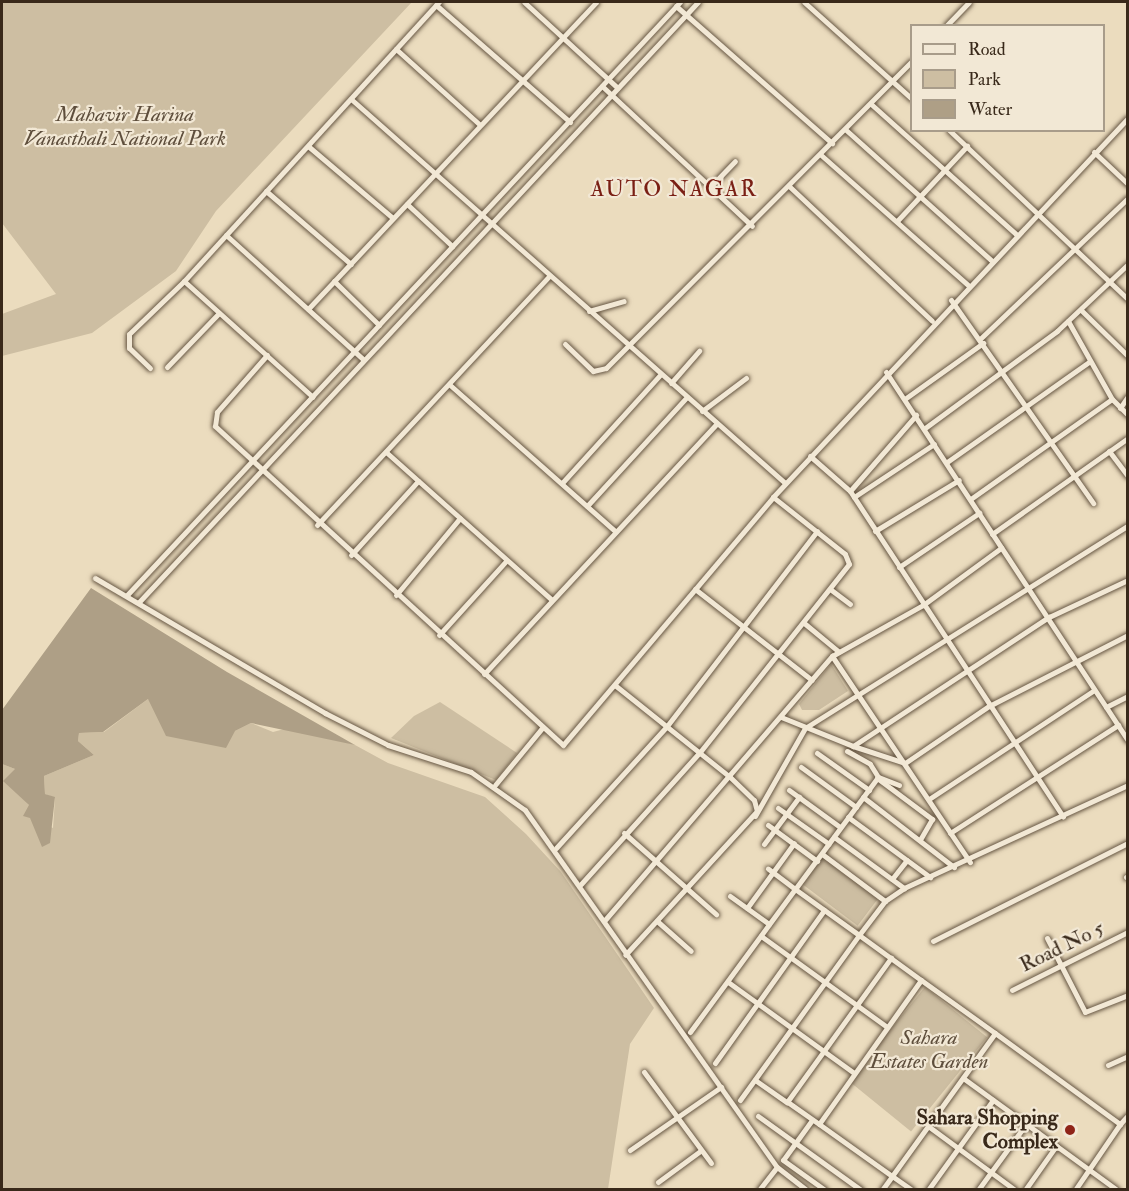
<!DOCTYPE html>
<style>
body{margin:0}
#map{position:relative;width:1129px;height:1191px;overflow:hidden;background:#ebdcbe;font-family:"IM FELL Double Pica",serif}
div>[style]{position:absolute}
.green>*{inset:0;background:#cdbea2;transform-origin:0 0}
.water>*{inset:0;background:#ae9f86}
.roads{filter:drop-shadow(0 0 2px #665643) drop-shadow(0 0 2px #665643)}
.minor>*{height:5px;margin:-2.5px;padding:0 2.5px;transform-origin:2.5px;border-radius:2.5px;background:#f2e8d5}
.dots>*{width:16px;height:16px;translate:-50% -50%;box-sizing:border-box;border:3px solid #f2e8d5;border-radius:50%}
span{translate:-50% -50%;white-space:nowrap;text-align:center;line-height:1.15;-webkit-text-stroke:4.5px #f2e8d5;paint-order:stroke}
.park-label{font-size:21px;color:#5e4e3c;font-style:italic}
.street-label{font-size:21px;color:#39291a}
.poi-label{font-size:21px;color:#39291a;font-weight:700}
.right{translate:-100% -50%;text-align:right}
.neighbourhood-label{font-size:22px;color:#7a1f14;letter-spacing:1.5px}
.frame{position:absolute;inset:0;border:3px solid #39291a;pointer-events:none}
.legend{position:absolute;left:910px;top:24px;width:195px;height:108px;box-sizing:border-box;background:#f2e8d5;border:2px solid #a89c8a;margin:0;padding:8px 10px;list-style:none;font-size:18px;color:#39291a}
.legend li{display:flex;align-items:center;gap:12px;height:30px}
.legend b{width:30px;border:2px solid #a89c8a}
</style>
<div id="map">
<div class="green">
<i style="clip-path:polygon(2px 2px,412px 2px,216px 211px,176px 271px,92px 333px,2px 356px,2px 314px,56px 294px,2px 223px)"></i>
<i style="clip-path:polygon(831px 664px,848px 691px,819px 710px,802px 710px,799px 704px)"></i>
<i style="clip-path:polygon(148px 699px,235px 731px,251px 723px,273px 732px,292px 727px,355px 745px,388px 763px,485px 797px,526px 834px,561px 872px,654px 1008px,630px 1044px,608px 1189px,2px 1189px,2px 764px,15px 769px,16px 789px,29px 805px,30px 818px,53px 828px,55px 798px,45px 794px,44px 776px,94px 755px,78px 741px,79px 733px,104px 732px)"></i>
<i style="clip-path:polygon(440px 702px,517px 753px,496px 780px,391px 738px,414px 716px)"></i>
<i style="left:823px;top:857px;width:69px;height:34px;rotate:37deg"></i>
<i style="left:925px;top:987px;width:80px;height:121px;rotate:39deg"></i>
</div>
<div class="water">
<i style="clip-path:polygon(91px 588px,227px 672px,355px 745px,251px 723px,235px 731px,226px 748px,166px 736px,148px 699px,103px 732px,79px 733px,78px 741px,94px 755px,44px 776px,45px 794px,55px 797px,50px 843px,42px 847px,30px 818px,23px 816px,29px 805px,3px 781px,15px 769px,2px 764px,2px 710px)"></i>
</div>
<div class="roads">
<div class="minor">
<i style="left:524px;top:2px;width:127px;rotate:42.5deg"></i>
<i style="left:804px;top:2px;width:145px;rotate:41.9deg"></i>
<i style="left:436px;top:5px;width:178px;rotate:41.1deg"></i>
<i style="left:676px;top:6px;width:208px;rotate:41.3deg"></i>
<i style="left:946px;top:26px;width:33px;rotate:-46deg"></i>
<i style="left:396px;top:49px;width:113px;rotate:42.1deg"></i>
<i style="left:602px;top:86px;width:205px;rotate:43deg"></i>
<i style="left:351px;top:99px;width:579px;rotate:41.5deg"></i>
<i style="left:871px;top:104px;width:196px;rotate:41.9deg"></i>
<i style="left:846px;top:130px;width:196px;rotate:41.9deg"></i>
<i style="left:949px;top:130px;width:246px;rotate:43.4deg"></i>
<i style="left:308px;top:146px;width:111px;rotate:40.3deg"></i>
<i style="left:1094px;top:152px;width:47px;rotate:43.3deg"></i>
<i style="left:821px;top:155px;width:196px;rotate:41.5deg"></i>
<i style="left:712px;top:185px;width:33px;rotate:-46deg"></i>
<i style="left:790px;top:187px;width:195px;rotate:43.3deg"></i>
<i style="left:266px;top:191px;width:112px;rotate:40.7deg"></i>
<i style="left:407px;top:204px;width:62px;rotate:43deg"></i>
<i style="left:897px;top:221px;width:103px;rotate:-47deg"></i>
<i style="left:226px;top:235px;width:186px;rotate:42.2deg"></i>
<i style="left:184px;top:281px;width:173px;rotate:42deg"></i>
<i style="left:334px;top:281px;width:63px;rotate:44.4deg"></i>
<i style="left:951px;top:300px;width:248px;rotate:55deg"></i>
<i style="left:308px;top:309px;width:421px;rotate:-46.8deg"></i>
<i style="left:1081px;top:310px;width:66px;rotate:44.4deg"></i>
<i style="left:589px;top:311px;width:36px;rotate:-16deg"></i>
<i style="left:1068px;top:321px;width:90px;rotate:60.6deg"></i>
<i style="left:1112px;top:399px;width:23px;rotate:45deg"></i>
<i style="left:981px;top:338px;width:203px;rotate:-43.6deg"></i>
<i style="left:565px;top:344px;width:39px;rotate:44deg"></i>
<i style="left:593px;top:371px;width:13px;rotate:-13deg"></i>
<i style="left:606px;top:368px;width:433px;rotate:-45.1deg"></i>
<i style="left:267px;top:355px;width:76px;rotate:131.3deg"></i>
<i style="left:217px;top:412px;width:14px;rotate:98deg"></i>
<i style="left:215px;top:426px;width:472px;rotate:42.5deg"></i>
<i style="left:563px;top:745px;width:325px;rotate:-49.7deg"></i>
<i style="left:773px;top:497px;width:519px;rotate:-46.87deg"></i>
<i style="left:167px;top:367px;width:75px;rotate:-46.1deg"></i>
<i style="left:150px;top:368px;width:29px;rotate:-136deg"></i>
<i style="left:129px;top:348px;width:14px;rotate:-90deg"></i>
<i style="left:129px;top:334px;width:76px;rotate:-43.9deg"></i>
<i style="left:184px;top:281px;width:378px;rotate:-47.6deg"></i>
<i style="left:886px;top:372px;width:440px;rotate:56.7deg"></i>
<i style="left:671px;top:383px;width:43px;rotate:-48.8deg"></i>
<i style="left:450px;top:385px;width:220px;rotate:41.5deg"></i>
<i style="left:906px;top:398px;width:95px;rotate:-35.5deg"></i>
<i style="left:1120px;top:408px;width:14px;rotate:-56deg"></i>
<i style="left:702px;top:411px;width:55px;rotate:-36.9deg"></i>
<i style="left:925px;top:428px;width:164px;rotate:-36.3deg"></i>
<i style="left:1057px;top:331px;width:98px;rotate:-43.3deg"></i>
<i style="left:1109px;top:451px;width:31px;rotate:53deg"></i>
<i style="left:386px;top:452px;width:221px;rotate:41.7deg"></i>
<i style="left:810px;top:456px;width:53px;rotate:41.2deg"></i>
<i style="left:850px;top:491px;width:389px;rotate:56.8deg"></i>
<i style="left:947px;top:462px;width:174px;rotate:-35.2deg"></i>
<i style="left:562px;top:483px;width:147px;rotate:-47.8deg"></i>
<i style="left:850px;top:491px;width:101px;rotate:-49deg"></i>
<i style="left:854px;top:497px;width:96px;rotate:-33.5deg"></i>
<i style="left:972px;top:498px;width:171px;rotate:-35.3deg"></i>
<i style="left:587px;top:506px;width:148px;rotate:-47.5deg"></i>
<i style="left:317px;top:525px;width:340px;rotate:-47deg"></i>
<i style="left:875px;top:531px;width:98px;rotate:-31.3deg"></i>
<i style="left:992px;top:534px;width:166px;rotate:-35.2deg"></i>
<i style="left:351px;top:555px;width:100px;rotate:-47.8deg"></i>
<i style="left:899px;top:567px;width:97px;rotate:-34deg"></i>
<i style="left:95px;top:578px;width:267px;rotate:30.4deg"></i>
<i style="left:325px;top:713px;width:71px;rotate:26.9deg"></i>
<i style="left:388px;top:745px;width:87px;rotate:18deg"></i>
<i style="left:471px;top:772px;width:66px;rotate:35.1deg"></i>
<i style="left:525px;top:810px;width:437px;rotate:54.8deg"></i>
<i style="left:777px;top:1167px;width:37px;rotate:38deg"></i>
<i style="left:695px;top:589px;width:148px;rotate:37.9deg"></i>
<i style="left:830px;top:589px;width:25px;rotate:37deg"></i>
<i style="left:127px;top:595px;width:811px;rotate:-47deg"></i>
<i style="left:396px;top:595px;width:100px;rotate:-50.3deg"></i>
<i style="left:139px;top:602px;width:820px;rotate:-47.03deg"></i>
<i style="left:804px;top:623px;width:45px;rotate:39.6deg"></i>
<i style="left:439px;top:635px;width:100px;rotate:-47.8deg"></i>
<i style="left:832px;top:656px;width:248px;rotate:56.2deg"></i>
<i style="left:484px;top:674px;width:341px;rotate:-47.1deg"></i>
<i style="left:616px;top:686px;width:146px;rotate:38.6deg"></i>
<i style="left:730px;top:777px;width:33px;rotate:44deg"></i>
<i style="left:754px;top:800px;width:11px;rotate:75deg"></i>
<i style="left:757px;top:811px;width:195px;rotate:132.5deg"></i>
<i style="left:1106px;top:707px;width:25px;rotate:-27deg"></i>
<i style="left:781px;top:717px;width:78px;rotate:21.9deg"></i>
<i style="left:853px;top:746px;width:235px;rotate:-33.4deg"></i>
<i style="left:1049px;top:617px;width:87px;rotate:-25.1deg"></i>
<i style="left:853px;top:746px;width:55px;rotate:18.1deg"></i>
<i style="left:905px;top:763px;width:102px;rotate:-34.2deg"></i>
<i style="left:989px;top:706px;width:156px;rotate:-27.1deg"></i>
<i style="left:847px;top:751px;width:26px;rotate:29deg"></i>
<i style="left:870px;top:764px;width:15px;rotate:58deg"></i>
<i style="left:817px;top:753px;width:64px;rotate:35.4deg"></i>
<i style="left:801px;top:767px;width:68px;rotate:36deg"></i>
<i style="left:877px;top:778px;width:69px;rotate:36.7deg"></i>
<i style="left:932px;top:819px;width:24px;rotate:120deg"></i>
<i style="left:495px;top:785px;width:75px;rotate:-50.4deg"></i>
<i style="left:899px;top:785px;width:22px;rotate:-159deg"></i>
<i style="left:878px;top:777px;width:139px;rotate:126.5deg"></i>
<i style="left:795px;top:889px;width:79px;rotate:35.7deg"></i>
<i style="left:859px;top:935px;width:43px;rotate:-52.6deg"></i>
<i style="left:885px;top:901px;width:23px;rotate:-34deg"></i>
<i style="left:904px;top:888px;width:247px;rotate:-24.7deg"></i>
<i style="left:789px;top:790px;width:63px;rotate:36deg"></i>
<i style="left:863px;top:797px;width:115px;rotate:37.6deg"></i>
<i style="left:929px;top:799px;width:198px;rotate:-33.4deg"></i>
<i style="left:778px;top:808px;width:62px;rotate:35.2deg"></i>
<i style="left:755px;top:816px;width:101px;rotate:-60.4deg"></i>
<i style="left:805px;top:728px;width:381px;rotate:-32.1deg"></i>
<i style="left:848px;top:817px;width:102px;rotate:36.2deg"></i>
<i style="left:768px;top:825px;width:61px;rotate:36.3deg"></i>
<i style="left:624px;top:833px;width:123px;rotate:41.4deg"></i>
<i style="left:950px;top:833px;width:200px;rotate:-32.7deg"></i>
<i style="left:834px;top:837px;width:87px;rotate:36.1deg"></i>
<i style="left:764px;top:844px;width:59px;rotate:-53.3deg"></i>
<i style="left:556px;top:848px;width:165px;rotate:-47.7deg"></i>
<i style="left:667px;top:726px;width:246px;rotate:-52.4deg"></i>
<i style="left:822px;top:854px;width:79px;rotate:36.7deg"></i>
<i style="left:1126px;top:877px;width:2px;rotate:-27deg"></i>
<i style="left:892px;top:879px;width:24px;rotate:-52deg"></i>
<i style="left:581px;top:884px;width:178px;rotate:-48deg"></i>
<i style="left:700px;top:752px;width:240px;rotate:-51.6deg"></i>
<i style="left:849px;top:564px;width:11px;rotate:-112deg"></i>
<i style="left:845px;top:554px;width:92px;rotate:-141.6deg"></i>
<i style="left:730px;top:896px;width:48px;rotate:35.7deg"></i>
<i style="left:747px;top:908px;width:80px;rotate:-54.1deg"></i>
<i style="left:604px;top:921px;width:350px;rotate:-49.3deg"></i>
<i style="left:832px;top:656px;width:104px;rotate:-29.3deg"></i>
<i style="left:923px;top:605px;width:97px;rotate:-36.2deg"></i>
<i style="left:657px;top:921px;width:45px;rotate:41.4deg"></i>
<i style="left:761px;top:936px;width:155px;rotate:35.8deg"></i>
<i style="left:1047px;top:938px;width:83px;rotate:62.8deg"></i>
<i style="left:1085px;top:1012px;width:46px;rotate:-21.6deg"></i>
<i style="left:933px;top:941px;width:218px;rotate:-26.7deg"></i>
<i style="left:728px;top:982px;width:155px;rotate:35.8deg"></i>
<i style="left:1012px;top:990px;width:130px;rotate:-26.6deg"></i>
<i style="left:690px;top:1032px;width:177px;rotate:-53.7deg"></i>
<i style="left:795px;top:889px;width:34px;rotate:-143deg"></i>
<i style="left:995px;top:1033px;width:155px;rotate:36.1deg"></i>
<i style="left:1120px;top:1124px;width:80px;rotate:124.3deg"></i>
<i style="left:715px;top:1063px;width:188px;rotate:-54.5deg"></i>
<i style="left:1108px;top:1065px;width:22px;rotate:-24deg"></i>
<i style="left:644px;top:1072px;width:113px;rotate:53.6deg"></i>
<i style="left:963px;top:1078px;width:190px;rotate:36deg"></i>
<i style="left:755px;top:1080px;width:39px;rotate:35deg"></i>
<i style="left:740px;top:1100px;width:203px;rotate:-54.2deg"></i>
<i style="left:859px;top:935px;width:77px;rotate:36deg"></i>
<i style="left:758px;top:1116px;width:127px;rotate:35.7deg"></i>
<i style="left:812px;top:1120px;width:49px;rotate:125.9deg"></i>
<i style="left:783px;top:1160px;width:52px;rotate:35.5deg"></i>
<i style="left:819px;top:1124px;width:39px;rotate:-145deg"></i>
<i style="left:787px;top:1102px;width:178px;rotate:-54.2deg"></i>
<i style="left:1120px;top:1124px;width:12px;rotate:-48deg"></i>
<i style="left:928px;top:1126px;width:108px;rotate:36.3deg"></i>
<i style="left:630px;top:1150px;width:111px;rotate:-34.7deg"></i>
<i style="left:658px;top:1182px;width:52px;rotate:-36.4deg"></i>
<i style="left:759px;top:1190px;width:29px;rotate:-52deg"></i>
<i style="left:882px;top:1190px;width:17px;rotate:-54deg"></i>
<i style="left:892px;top:1176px;width:176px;rotate:-54.2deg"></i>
<i style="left:995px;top:1033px;width:91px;rotate:-144.4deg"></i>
<i style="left:921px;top:980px;width:176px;rotate:125.3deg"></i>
<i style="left:819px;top:1124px;width:90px;rotate:35.5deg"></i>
<i style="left:892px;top:1176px;width:24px;rotate:35deg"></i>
<i style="left:928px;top:1190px;width:111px;rotate:-54.2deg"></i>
<i style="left:978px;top:1190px;width:82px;rotate:-54deg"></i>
<i style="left:1025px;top:1190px;width:54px;rotate:-54.8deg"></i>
</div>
</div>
<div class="dots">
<i style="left:1070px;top:1130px;background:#8f2418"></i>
</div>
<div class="park-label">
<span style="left:125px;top:127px">Mahavir Harina<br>Vanasthali National Park</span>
<span style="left:929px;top:1050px">Sahara<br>Estates Garden</span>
</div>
<div class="street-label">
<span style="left:1062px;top:947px;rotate:-26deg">Road No 5</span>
</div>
<div class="poi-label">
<span class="right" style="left:1058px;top:1130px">Sahara Shopping<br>Complex</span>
</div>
<div class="neighbourhood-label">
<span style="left:674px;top:190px">AUTO NAGAR</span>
</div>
<div class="frame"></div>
<ul class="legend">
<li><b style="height:8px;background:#f2e8d5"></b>Road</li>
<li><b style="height:16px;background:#cdbea2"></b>Park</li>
<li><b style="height:16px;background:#ae9f86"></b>Water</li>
</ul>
</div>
